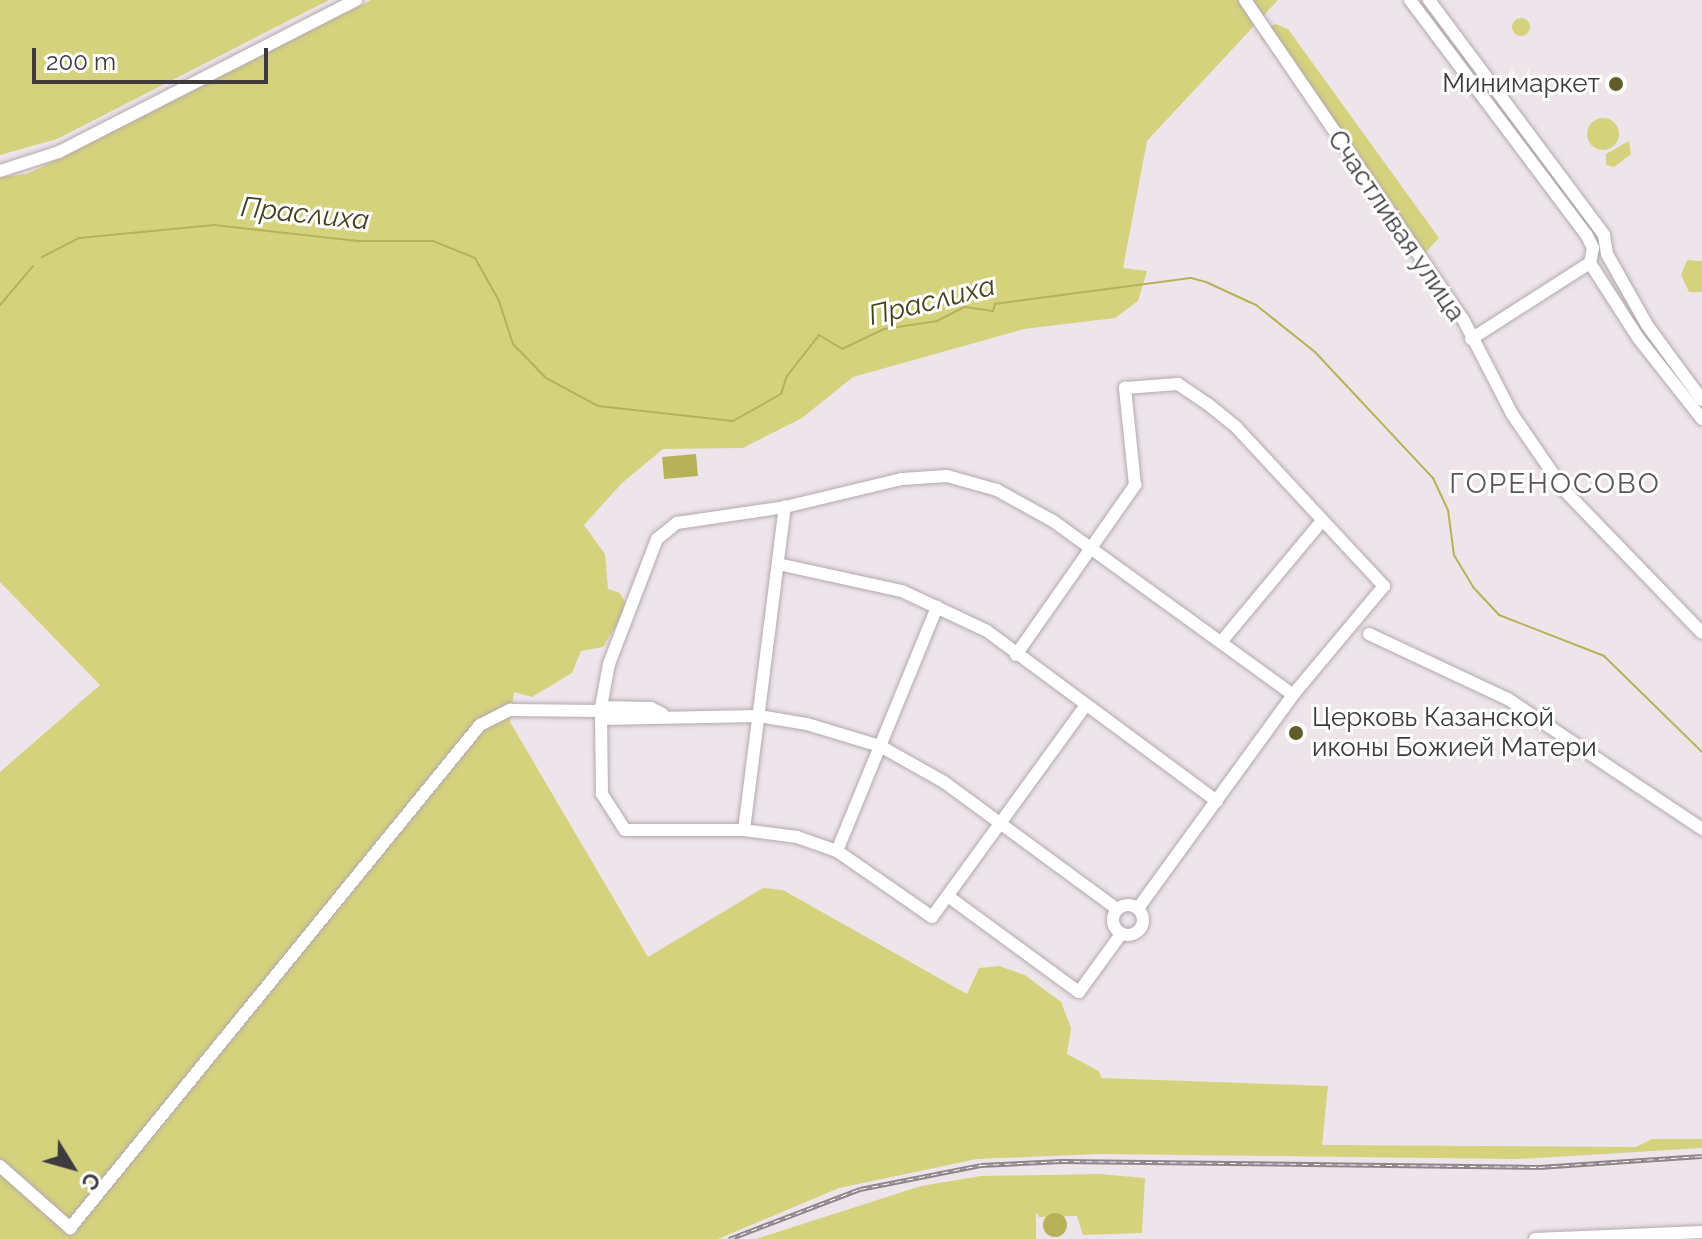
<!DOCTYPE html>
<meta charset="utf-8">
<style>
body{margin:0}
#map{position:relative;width:1702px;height:1239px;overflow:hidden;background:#eee5eb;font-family:Raleway,sans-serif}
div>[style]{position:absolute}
.green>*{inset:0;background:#d5d27d}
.round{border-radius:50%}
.water>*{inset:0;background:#b7b257;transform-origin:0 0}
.stream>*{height:2px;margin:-1px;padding:0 1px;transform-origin:1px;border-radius:1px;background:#b7b257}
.roads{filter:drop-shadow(0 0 2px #b2a9af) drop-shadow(0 0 2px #b2a9af)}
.minor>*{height:12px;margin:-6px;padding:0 6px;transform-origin:6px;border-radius:6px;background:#fff}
.minor>.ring{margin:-6px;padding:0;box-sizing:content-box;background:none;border:12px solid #fff;border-radius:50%}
.rail>*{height:5px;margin-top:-2.5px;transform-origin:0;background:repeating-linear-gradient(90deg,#fff 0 6px,#8c868a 0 12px);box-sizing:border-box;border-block:2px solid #8c868a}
.dots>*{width:22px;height:22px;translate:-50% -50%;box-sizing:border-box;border:4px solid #fff;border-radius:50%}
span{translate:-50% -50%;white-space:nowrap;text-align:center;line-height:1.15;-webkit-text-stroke:6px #fff;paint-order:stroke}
.poi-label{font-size:26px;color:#3e3a3d}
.right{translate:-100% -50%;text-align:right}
.left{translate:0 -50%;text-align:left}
.street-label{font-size:26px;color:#3e3a3d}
.water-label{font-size:28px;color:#44421b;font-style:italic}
.neighbourhood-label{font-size:28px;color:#5a5357;letter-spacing:2px}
.north{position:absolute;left:32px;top:1127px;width:80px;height:80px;-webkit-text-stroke:6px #fff;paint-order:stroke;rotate:127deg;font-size:22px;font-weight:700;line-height:32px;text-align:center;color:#3e3a3d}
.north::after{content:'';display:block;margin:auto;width:28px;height:36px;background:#3e3a3d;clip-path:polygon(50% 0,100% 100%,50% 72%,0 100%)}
.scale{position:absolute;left:32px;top:48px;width:236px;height:36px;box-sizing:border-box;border:4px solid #3e3a3d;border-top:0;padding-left:10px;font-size:24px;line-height:28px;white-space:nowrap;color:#3e3a3d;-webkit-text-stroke:6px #fff;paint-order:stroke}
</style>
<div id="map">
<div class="green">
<i style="clip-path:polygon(0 0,329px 0,57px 139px,0 155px)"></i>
<i style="clip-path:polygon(371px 0,1278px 0,1147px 141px,1123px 268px,1147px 271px,1138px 301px,1115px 318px,1024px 329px,853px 377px,802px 418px,743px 448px,663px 449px,622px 483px,584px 525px,605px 554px,608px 589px,620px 593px,626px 604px,616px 626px,603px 647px,581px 651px,572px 673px,532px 697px,514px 692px,510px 722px,648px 957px,763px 888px,783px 890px,967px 994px,979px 968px,999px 966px,1025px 975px,1061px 1002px,1071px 1028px,1067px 1054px,1099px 1071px,1101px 1078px,1328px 1086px,1322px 1145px,1636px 1147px,1652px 1139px,1702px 1139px,1702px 1148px,1518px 1159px,1098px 1154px,977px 1159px,839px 1188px,718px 1239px,0 1239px,0 772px,100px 685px,0 582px,0 177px,27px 174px)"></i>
<i class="round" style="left:1512px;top:18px;width:18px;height:18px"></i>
<i style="clip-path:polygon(1276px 24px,1288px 29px,1439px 238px,1425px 253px,1272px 45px,1261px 39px,1263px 28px)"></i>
<i class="round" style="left:1587px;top:118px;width:32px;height:32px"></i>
<i style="clip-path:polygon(1629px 141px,1631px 154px,1614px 167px,1606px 165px,1606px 154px)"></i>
<i style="clip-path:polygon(1687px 260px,1702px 261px,1702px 292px,1689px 292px,1681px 275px)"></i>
<i style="clip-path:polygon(1099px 1174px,1145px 1178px,1142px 1233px,1083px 1235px,1077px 1216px,1039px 1217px,1036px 1212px,1036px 1239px,756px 1239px,921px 1186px,981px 1176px)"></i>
</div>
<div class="water">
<i style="left:696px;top:454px;width:22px;height:34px;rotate:85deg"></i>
<i class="round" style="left:1043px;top:1213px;width:24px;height:24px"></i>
</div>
<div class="stream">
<i style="left:42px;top:257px;width:42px;rotate:-27.2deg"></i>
<i style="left:79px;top:238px;width:136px;rotate:-5.5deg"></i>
<i style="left:214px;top:225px;width:145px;rotate:6.3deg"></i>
<i style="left:358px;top:241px;width:75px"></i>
<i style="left:433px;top:241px;width:45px;rotate:22deg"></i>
<i style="left:475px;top:258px;width:49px;rotate:60.8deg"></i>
<i style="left:499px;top:301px;width:45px;rotate:72deg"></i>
<i style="left:513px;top:344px;width:47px;rotate:45.9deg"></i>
<i style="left:546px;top:378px;width:59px;rotate:28.3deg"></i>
<i style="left:598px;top:406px;width:136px;rotate:6.3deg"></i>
<i style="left:733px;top:421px;width:55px;rotate:-29.4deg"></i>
<i style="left:781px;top:394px;width:19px;rotate:-72deg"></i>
<i style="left:787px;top:376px;width:52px;rotate:-52deg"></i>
<i style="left:819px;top:335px;width:27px;rotate:31deg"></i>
<i style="left:842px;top:349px;width:47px;rotate:-25.5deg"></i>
<i style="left:884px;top:329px;width:54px;rotate:-8.6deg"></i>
<i style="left:937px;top:321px;width:31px;rotate:-27deg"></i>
<i style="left:965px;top:307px;width:28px;rotate:8deg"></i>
<i style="left:993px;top:311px;width:7px;rotate:-74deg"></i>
<i style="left:995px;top:304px;width:29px;rotate:-8deg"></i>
<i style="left:1024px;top:300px;width:168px;rotate:-7.5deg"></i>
<i style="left:1191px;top:278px;width:16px;rotate:15deg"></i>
<i style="left:1206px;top:282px;width:55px;rotate:24.7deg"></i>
<i style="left:1256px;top:305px;width:75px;rotate:38.5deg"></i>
<i style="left:1315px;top:352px;width:173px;rotate:46.9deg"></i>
<i style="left:1433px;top:478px;width:35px;rotate:65deg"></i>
<i style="left:1448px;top:510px;width:45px;rotate:82.4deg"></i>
<i style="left:1454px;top:555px;width:37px;rotate:59deg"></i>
<i style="left:1473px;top:587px;width:38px;rotate:47deg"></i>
<i style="left:1499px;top:615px;width:113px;rotate:21.3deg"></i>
<i style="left:1604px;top:656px;width:137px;rotate:44.4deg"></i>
<i style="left:0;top:305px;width:51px;rotate:-49.8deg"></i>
</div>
<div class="roads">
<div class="minor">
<i style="left:1245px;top:0;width:386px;rotate:55.7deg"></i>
<i style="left:1463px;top:319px;width:107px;rotate:62.7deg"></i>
<i style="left:1512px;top:414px;width:93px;rotate:55.5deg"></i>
<i style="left:1565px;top:491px;width:197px;rotate:46deg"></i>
<i style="left:1410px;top:0;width:293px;rotate:53.1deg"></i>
<i style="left:1586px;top:234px;width:16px;rotate:63deg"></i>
<i style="left:1593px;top:248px;width:15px;rotate:101deg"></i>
<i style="left:1590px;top:263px;width:90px;rotate:57.2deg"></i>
<i style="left:1639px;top:339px;width:102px;rotate:51.8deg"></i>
<i style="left:1429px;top:0;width:293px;rotate:53.3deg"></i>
<i style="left:1604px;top:235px;width:19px;rotate:81deg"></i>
<i style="left:1607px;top:254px;width:81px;rotate:60.6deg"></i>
<i style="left:1647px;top:325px;width:93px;rotate:53.7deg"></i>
<i style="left:0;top:171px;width:62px;rotate:-17.9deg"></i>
<i style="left:59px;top:152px;width:334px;rotate:-27.1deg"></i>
<i style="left:1471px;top:339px;width:141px;rotate:-32.6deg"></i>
<i style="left:778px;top:564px;width:127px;rotate:12.3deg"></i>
<i style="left:902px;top:591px;width:94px;rotate:25.2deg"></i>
<i style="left:987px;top:631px;width:286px;rotate:36.5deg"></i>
<i style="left:1369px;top:634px;width:153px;rotate:25.1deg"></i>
<i style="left:1508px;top:699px;width:234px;rotate:33.8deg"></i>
<i style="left:1221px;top:642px;width:156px;rotate:-50.2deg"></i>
<i style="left:1016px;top:655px;width:208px;rotate:-55deg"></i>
<i style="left:1135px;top:485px;width:98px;rotate:-95.9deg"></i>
<i style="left:1125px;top:388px;width:53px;rotate:-4.3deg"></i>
<i style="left:1178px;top:384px;width:37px;rotate:34deg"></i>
<i style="left:1209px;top:405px;width:36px;rotate:39deg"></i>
<i style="left:1237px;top:428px;width:216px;rotate:47.1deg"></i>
<i style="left:1384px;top:586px;width:142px;rotate:129.9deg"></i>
<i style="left:1293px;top:695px;width:263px;rotate:126deg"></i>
<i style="left:1086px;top:705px;width:262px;rotate:126deg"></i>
<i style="left:932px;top:917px;width:116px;rotate:-145.2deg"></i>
<i style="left:837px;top:851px;width:42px;rotate:-160.7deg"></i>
<i style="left:797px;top:837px;width:53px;rotate:-172.5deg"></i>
<i style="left:744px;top:830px;width:119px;rotate:180deg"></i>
<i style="left:625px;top:830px;width:43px;rotate:-122.6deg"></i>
<i style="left:602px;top:794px;width:87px;rotate:-90.7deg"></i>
<i style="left:601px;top:707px;width:44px;rotate:-79.5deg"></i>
<i style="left:609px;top:664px;width:134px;rotate:-69deg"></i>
<i style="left:657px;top:539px;width:26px;rotate:-39deg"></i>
<i style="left:677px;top:523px;width:109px;rotate:-8.4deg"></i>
<i style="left:785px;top:507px;width:120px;rotate:-13.5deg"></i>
<i style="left:902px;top:479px;width:45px;rotate:-3.8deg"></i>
<i style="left:947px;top:476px;width:52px;rotate:15.6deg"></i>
<i style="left:997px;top:490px;width:64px;rotate:29deg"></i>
<i style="left:1053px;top:521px;width:296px;rotate:35.9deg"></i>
<i style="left:601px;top:707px;width:50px;rotate:1.1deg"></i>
<i style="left:651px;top:708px;width:13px;rotate:27deg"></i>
<i style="left:601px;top:719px;width:158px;rotate:-1.1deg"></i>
<i style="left:759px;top:716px;width:49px;rotate:9.5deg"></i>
<i style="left:807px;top:724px;width:76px;rotate:16.8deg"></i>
<i style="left:880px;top:746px;width:73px;rotate:29.4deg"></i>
<i style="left:944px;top:782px;width:215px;rotate:36.3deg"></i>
<i style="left:744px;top:830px;width:326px;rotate:-82.8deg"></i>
<i style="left:837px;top:851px;width:264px;rotate:-67.7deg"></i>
<i style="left:949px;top:897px;width:161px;rotate:36.2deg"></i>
<i style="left:1079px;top:992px;width:72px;rotate:-54.1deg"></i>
<i class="ring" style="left:1113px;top:905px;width:18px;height:18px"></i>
<i style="left:0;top:1166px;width:94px;rotate:41.5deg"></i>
<i style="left:70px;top:1228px;width:649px;rotate:-50.82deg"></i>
<i style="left:480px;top:725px;width:34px;rotate:-27deg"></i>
<i style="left:510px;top:710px;width:91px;rotate:0.6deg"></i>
<i style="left:1535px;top:1239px;width:167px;rotate:-2.4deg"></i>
</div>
</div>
<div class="rail">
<i style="left:729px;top:1239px;width:140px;rotate:-20.9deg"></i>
<i style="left:860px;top:1189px;width:123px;rotate:-11.2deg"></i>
<i style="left:981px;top:1165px;width:81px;rotate:-2.8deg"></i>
<i style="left:1062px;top:1161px;width:477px;rotate:0.7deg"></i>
<i style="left:1539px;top:1167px;width:163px;rotate:-3.9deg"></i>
</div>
<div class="dots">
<i style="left:1616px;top:84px;background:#605d2a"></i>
<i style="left:1296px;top:733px;background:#605d2a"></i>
</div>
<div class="poi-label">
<span class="right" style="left:1600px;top:84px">Минимаркет</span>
<span class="left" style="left:1312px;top:733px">Церковь Казанской<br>иконы Божией Матери</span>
</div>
<div class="street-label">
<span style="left:1396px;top:226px;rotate:56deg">Счастливая улица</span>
</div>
<div class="water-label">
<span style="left:305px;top:214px;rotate:6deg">Праслиха</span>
<span style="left:932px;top:301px;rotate:-14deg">Праслиха</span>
</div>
<div class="neighbourhood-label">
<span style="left:1555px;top:484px">ГОРЕНОСОВО</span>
</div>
<div class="north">С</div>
<div class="scale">200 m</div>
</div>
